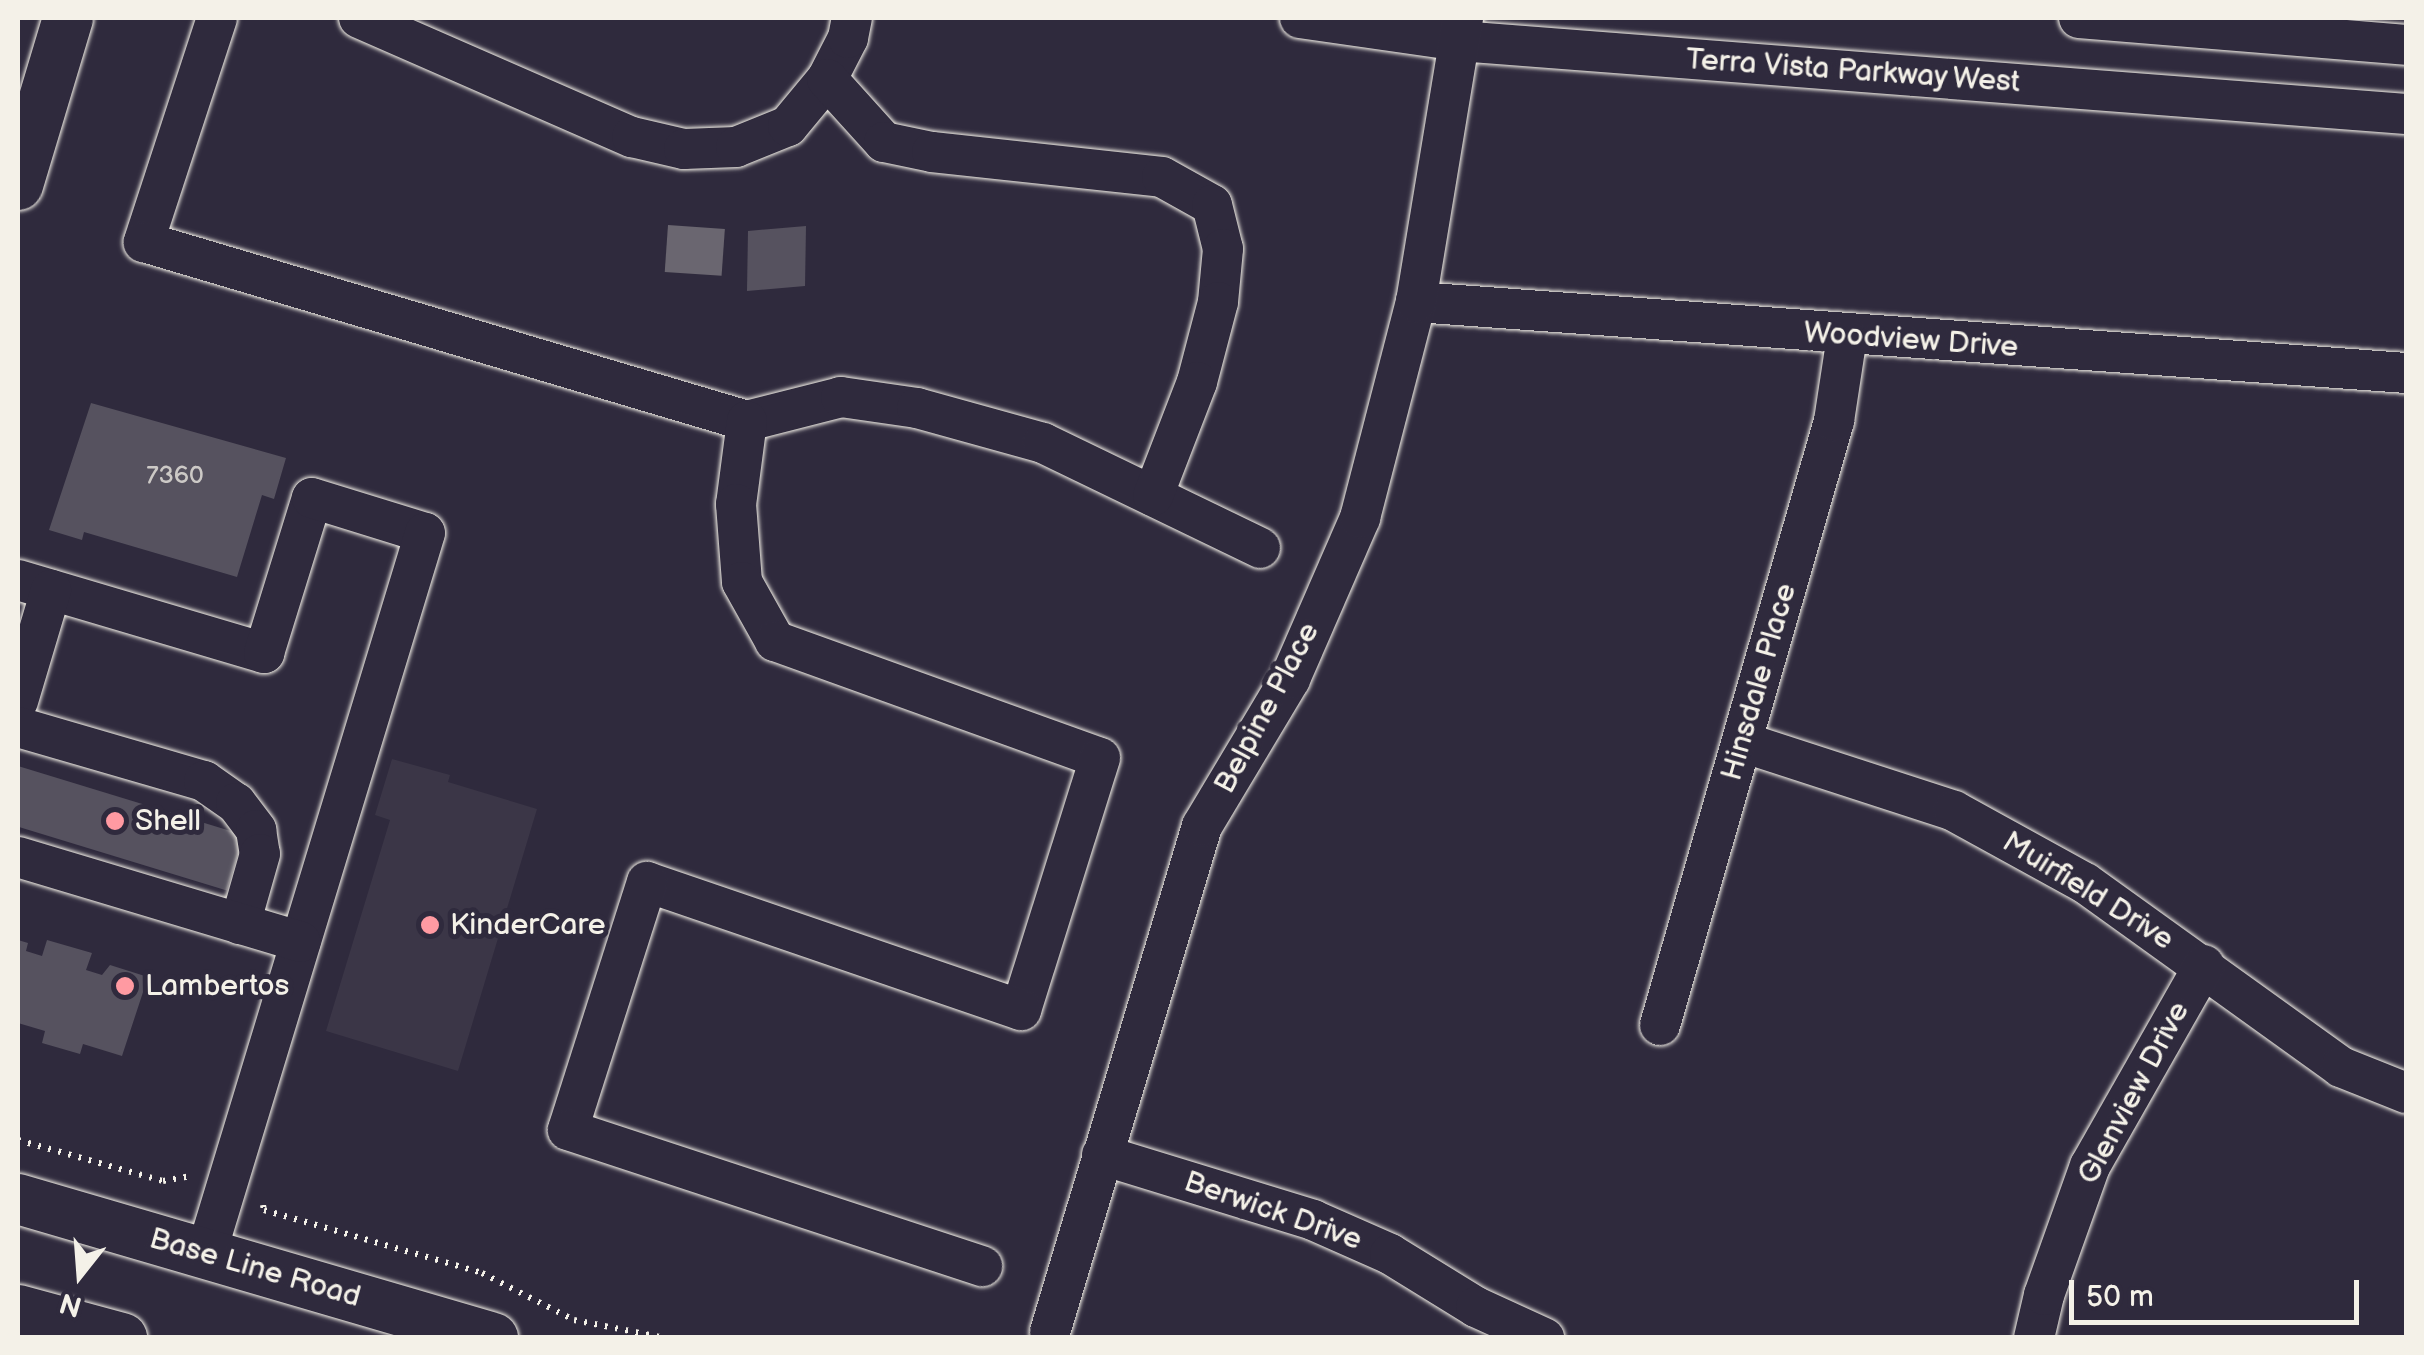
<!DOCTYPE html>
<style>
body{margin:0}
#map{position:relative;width:2424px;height:1355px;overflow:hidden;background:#2f2a3d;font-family:"Balsamiq Sans",sans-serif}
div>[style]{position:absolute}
.built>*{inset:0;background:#3b3647}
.water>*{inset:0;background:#6a6670;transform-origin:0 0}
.building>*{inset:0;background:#56525f;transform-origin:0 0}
.path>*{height:6px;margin-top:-3px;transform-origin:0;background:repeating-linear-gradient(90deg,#f4f1e8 0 2.5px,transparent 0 10.5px)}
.roads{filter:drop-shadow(0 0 2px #f4f1e8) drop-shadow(0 0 2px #f4f1e8)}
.minor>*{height:40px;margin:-20px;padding:0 20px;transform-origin:20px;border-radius:20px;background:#2f2a3d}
.major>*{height:50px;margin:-25px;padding:0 25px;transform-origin:25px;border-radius:25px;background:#2f2a3d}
.dots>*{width:28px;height:28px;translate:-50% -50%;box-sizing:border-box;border:5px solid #2f2a3d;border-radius:50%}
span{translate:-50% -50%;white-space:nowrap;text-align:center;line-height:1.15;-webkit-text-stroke:10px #2f2a3d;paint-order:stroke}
.number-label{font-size:25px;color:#ccc9c6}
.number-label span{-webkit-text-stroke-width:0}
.street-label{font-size:30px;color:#f4f1e8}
.poi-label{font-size:30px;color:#f4f1e8}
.left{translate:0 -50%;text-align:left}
.frame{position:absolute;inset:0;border:20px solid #f4f1e8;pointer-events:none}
.north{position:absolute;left:30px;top:1225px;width:100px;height:100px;-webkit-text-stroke:8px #2f2a3d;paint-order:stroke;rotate:197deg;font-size:28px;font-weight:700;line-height:40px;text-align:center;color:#f4f1e8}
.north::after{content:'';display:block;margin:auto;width:35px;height:45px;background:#f4f1e8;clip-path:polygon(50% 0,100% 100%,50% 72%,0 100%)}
.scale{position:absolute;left:2069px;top:1280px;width:290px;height:45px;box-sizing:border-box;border:5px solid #f4f1e8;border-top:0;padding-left:12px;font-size:30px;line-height:35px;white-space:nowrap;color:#f4f1e8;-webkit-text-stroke:8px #2f2a3d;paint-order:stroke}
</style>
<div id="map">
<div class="built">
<i style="clip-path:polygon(392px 759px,450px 775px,448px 782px,537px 809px,458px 1071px,326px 1031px,390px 820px,375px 815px)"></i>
</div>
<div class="water">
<i style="left:668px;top:225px;width:57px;height:47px;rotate:4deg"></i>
</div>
<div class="building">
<i style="clip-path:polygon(806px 226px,805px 286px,747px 291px,748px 231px)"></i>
<i style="clip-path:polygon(91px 403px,286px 458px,274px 499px,262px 495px,237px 577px,84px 532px,82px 540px,49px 530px)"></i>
<i style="left:18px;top:766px;width:236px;height:58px;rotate:17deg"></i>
<i style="clip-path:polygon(18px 940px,28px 943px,26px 951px,42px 956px,47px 940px,92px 953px,86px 970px,102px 975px,110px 965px,148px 977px,122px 1056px,83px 1044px,80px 1054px,42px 1043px,45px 1031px,18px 1023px)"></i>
</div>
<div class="path">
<i style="left:18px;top:1140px;width:151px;rotate:15.8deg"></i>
<i style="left:163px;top:1181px;width:27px;rotate:-10deg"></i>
<i style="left:263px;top:1205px;width:5px;rotate:79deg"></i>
<i style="left:264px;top:1210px;width:227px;rotate:16.1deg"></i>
<i style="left:482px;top:1273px;width:103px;rotate:27.1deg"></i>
<i style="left:574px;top:1320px;width:94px;rotate:11.1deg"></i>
</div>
<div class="roads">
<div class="minor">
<i style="left:217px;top:18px;width:236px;rotate:108.1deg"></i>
<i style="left:144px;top:242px;width:629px;rotate:16.53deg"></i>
<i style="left:747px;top:421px;width:97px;rotate:-14.3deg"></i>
<i style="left:841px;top:397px;width:77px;rotate:8.2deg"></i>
<i style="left:917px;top:408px;width:131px;rotate:15.5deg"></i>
<i style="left:1043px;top:443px;width:241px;rotate:25.8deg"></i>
<i style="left:359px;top:18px;width:298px;rotate:23.6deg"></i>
<i style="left:632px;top:137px;width:53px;rotate:13deg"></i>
<i style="left:684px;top:149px;width:52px;rotate:-2.2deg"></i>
<i style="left:736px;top:147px;width:56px;rotate:-22deg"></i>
<i style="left:788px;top:126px;width:61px;rotate:-50.3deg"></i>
<i style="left:827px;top:79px;width:46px;rotate:-62.9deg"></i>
<i style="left:848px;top:38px;width:20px;rotate:-79deg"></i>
<i style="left:1300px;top:18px;width:161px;rotate:8.2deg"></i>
<i style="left:1459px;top:41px;width:950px;rotate:4.41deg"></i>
<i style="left:2079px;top:18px;width:328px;rotate:4.7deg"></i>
<i style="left:827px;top:79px;width:85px;rotate:47.9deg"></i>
<i style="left:884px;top:142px;width:49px;rotate:11.8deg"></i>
<i style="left:932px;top:152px;width:231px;rotate:6.2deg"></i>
<i style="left:1162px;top:177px;width:57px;rotate:29.2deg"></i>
<i style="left:1212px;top:205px;width:45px;rotate:76deg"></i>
<i style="left:1223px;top:249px;width:53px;rotate:95.4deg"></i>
<i style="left:1218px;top:302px;width:83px;rotate:104.7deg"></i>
<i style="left:1197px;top:382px;width:122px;rotate:111.1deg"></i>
<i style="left:1416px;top:302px;width:993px;rotate:4.1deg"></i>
<i style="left:747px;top:421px;width:84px;rotate:97.5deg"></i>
<i style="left:736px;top:504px;width:78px;rotate:85.6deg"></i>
<i style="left:742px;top:582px;width:68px;rotate:60.8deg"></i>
<i style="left:775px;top:641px;width:345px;rotate:19.8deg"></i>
<i style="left:1100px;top:758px;width:264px;rotate:107.4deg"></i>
<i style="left:1021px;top:1010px;width:395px;rotate:-161.1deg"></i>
<i style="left:647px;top:882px;width:260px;rotate:107.7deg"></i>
<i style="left:568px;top:1130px;width:436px;rotate:18.2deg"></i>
<i style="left:18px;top:580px;width:257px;rotate:16.5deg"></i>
<i style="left:264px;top:653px;width:162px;rotate:-72.8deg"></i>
<i style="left:312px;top:498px;width:118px;rotate:17.2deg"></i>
<i style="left:425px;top:533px;width:754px;rotate:106.9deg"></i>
<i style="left:18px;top:701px;width:116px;rotate:-73.4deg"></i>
<i style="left:18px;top:727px;width:194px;rotate:16.2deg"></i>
<i style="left:204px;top:781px;width:39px;rotate:35deg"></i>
<i style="left:236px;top:803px;width:34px;rotate:53deg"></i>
<i style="left:256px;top:830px;width:24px;rotate:81deg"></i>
<i style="left:260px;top:854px;width:73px;rotate:105.9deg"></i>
<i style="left:1742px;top:742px;width:223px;rotate:18deg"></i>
<i style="left:1954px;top:811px;width:149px;rotate:28.8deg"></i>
<i style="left:2085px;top:883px;width:315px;rotate:35.7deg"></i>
<i style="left:2341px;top:1067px;width:70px;rotate:21.8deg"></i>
<i style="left:18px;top:857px;width:295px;rotate:16.7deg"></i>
<i style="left:1660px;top:1025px;width:629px;rotate:-73.93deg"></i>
<i style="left:1834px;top:421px;width:86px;rotate:-81.3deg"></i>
<i style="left:1102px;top:1155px;width:221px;rotate:17.1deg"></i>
<i style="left:1313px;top:1220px;width:84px;rotate:23.8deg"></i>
<i style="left:1390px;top:1254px;width:101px;rotate:31.6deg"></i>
<i style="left:1476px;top:1307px;width:75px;rotate:24.5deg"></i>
<i style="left:1050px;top:1332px;width:528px;rotate:-73.28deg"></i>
<i style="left:1202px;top:826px;width:171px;rotate:-59.1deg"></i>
<i style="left:1290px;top:679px;width:176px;rotate:-66.5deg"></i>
<i style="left:1360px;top:518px;width:223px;rotate:-75.5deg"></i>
<i style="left:1416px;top:302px;width:288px;rotate:-80.6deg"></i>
<i style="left:2034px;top:1338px;width:44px;rotate:-76.9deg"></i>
<i style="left:2044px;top:1295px;width:137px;rotate:-70.4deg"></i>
<i style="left:2090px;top:1166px;width:231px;rotate:-60.4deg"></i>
</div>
<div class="major">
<i style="left:18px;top:185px;width:174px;rotate:-73.3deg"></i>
<i style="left:18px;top:1199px;width:495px;rotate:16.3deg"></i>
<i style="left:18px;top:1310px;width:108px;rotate:15.1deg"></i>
</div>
</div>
<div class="dots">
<i style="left:115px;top:821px;background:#ff9aa2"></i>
<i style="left:430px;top:925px;background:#ff9aa2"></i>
<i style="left:125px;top:986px;background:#ff9aa2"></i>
</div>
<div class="number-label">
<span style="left:175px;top:476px">7360</span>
</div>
<div class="street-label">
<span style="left:1853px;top:71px;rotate:4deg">Terra Vista Parkway West</span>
<span style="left:1911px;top:340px;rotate:4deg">Woodview Drive</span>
<span style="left:1759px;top:682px;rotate:-74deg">Hinsdale Place</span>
<span style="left:1267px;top:708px;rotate:-62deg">Belpine Place</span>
<span style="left:2088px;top:891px;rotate:32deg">Muirfield Drive</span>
<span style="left:2134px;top:1093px;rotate:-62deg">Glenview Drive</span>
<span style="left:1273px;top:1211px;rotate:19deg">Berwick Drive</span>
<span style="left:255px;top:1268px;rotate:16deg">Base Line Road</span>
</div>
<div class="poi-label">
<span class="left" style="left:135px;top:821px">Shell</span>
<span class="left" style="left:450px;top:925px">KinderCare</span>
<span class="left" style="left:145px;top:986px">Lambertos</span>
</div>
<div class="frame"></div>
<div class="north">N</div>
<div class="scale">50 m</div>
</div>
